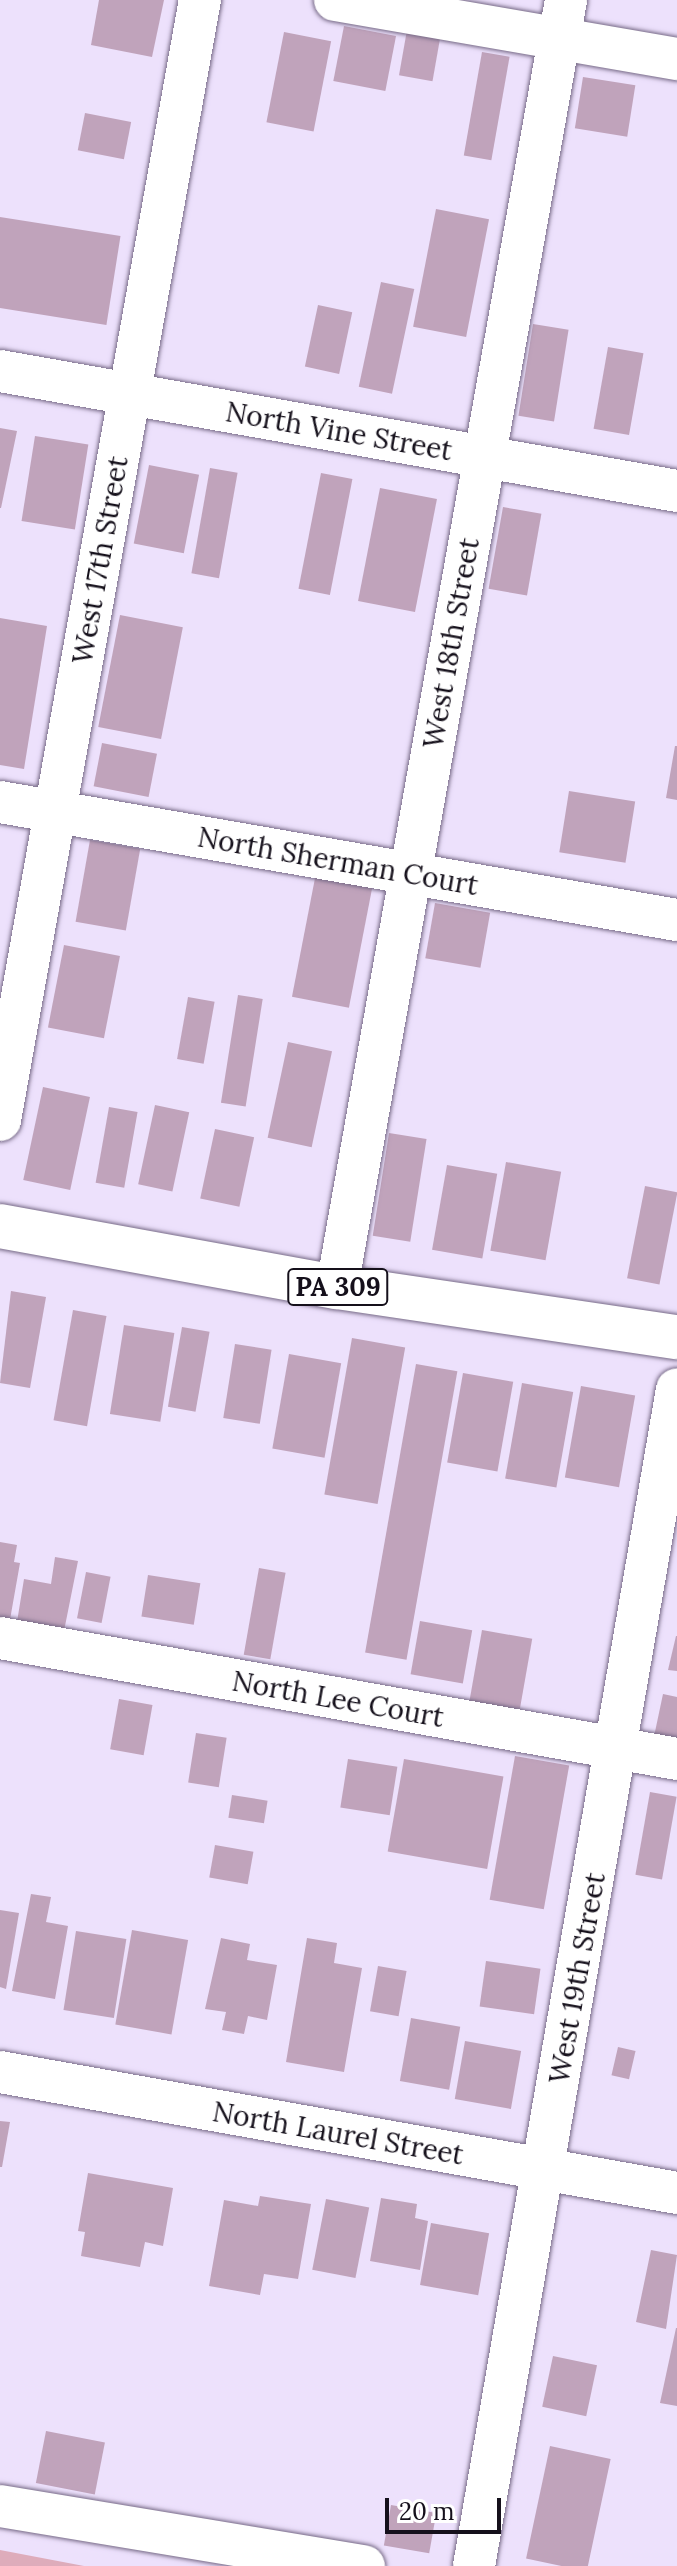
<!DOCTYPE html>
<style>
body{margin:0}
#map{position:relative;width:677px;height:2566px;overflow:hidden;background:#ede1fc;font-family:Lora,serif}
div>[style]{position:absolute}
.green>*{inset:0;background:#deacbb}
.building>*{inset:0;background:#c0a3bb;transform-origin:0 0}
.roads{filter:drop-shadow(0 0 2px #776a87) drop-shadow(0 0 2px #776a87)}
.minor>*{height:42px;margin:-21px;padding:0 21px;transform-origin:21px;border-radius:21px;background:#fff}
.major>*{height:44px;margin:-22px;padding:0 22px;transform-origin:22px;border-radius:22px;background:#fff}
span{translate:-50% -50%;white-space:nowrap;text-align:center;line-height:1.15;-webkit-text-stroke:7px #fff;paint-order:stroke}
.shield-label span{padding:2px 6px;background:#fff;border:2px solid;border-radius:6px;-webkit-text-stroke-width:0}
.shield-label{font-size:26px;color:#15101b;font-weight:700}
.street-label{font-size:28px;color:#15101b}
.scale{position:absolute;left:385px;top:2498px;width:116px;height:36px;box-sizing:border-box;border:4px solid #15101b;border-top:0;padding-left:10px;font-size:24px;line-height:28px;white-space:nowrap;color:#15101b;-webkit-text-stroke:6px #fff;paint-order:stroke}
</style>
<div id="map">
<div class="green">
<i style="clip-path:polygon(0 2550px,84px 2566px,0 2566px)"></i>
</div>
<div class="building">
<i style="clip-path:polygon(99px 0,164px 0,152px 57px,91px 45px)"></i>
<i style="left:344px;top:26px;width:53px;height:56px;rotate:11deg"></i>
<i style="left:407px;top:30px;width:34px;height:46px;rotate:10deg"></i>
<i style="left:284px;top:32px;width:48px;height:92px;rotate:11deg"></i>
<i style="left:482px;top:52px;width:28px;height:105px;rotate:10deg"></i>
<i style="left:583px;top:77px;width:53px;height:52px;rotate:9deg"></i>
<i style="left:85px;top:113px;width:47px;height:38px;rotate:11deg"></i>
<i style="left:436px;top:209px;width:54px;height:120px;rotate:11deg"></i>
<i style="left:0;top:217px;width:122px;height:90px;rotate:9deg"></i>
<i style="left:381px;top:282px;width:34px;height:107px;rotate:12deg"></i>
<i style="left:318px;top:305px;width:35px;height:63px;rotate:12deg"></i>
<i style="left:533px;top:324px;width:36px;height:93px;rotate:9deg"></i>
<i style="left:608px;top:347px;width:36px;height:83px;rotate:10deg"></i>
<i style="clip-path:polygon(0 428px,17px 431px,1px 508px,0 508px)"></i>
<i style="left:35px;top:436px;width:54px;height:86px;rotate:9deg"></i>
<i style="left:149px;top:465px;width:51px;height:80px;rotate:11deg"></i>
<i style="left:210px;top:468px;width:28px;height:107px;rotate:10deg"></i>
<i style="left:321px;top:473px;width:32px;height:118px;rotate:11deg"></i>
<i style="left:380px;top:488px;width:58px;height:115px;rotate:11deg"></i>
<i style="left:503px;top:507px;width:39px;height:83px;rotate:10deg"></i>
<i style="left:120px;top:615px;width:64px;height:114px;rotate:11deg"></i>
<i style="clip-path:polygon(0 618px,47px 626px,24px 769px,0 765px)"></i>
<i style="left:102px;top:743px;width:56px;height:44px;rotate:11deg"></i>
<i style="clip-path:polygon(675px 746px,677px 746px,677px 800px,666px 798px)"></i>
<i style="left:569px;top:791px;width:67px;height:62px;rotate:9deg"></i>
<i style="left:90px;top:840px;width:51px;height:83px;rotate:10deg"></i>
<i style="left:316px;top:873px;width:58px;height:126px;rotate:11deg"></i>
<i style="left:435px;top:903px;width:56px;height:56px;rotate:10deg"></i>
<i style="left:64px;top:945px;width:57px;height:84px;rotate:11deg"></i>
<i style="left:238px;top:995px;width:25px;height:109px;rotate:9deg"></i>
<i style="left:188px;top:997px;width:27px;height:63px;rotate:10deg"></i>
<i style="left:288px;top:1042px;width:45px;height:98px;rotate:12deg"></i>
<i style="left:43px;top:1087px;width:48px;height:95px;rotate:12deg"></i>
<i style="left:155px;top:1105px;width:35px;height:81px;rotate:12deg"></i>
<i style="left:109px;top:1107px;width:29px;height:77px;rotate:10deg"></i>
<i style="left:215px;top:1129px;width:40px;height:71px;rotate:12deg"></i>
<i style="left:389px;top:1133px;width:38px;height:104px;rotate:9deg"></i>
<i style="left:506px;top:1162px;width:56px;height:90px;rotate:10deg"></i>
<i style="left:447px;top:1165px;width:51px;height:86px;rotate:10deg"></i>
<i style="left:645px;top:1186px;width:33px;height:94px;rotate:11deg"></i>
<i style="clip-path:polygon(11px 1291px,46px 1297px,30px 1388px,0 1383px)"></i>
<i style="left:73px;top:1310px;width:34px;height:112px;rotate:10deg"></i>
<i style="left:124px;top:1325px;width:51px;height:90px;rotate:9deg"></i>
<i style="left:182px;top:1327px;width:28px;height:81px;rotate:10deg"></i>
<i style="left:352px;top:1338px;width:54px;height:159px;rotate:10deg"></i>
<i style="left:235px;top:1344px;width:37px;height:75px;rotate:9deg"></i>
<i style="left:289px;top:1354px;width:53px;height:96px;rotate:10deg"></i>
<i style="left:416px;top:1364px;width:42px;height:293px;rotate:10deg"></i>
<i style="left:463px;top:1373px;width:51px;height:91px;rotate:10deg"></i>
<i style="left:522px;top:1383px;width:52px;height:97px;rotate:10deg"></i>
<i style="left:581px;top:1386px;width:55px;height:93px;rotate:10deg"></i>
<i style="clip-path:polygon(0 1542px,17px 1545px,14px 1562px,20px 1563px,8px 1631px,0 1629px)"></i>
<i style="clip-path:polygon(55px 1557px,78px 1561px,63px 1636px,16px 1628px,24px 1579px,51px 1584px)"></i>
<i style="left:259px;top:1568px;width:27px;height:88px;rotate:10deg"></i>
<i style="left:86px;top:1572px;width:25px;height:47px;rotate:11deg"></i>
<i style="left:148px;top:1575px;width:53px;height:42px;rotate:9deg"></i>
<i style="left:420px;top:1621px;width:53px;height:54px;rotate:10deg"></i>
<i style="left:482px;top:1630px;width:51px;height:76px;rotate:10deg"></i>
<i style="clip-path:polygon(676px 1636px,677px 1636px,677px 1671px,668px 1670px)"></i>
<i style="clip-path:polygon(663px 1694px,677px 1697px,677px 1751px,652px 1746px)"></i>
<i style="left:119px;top:1699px;width:34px;height:51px;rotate:10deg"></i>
<i style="left:196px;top:1733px;width:31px;height:50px;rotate:9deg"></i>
<i style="left:515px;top:1756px;width:55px;height:146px;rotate:10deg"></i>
<i style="left:348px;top:1759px;width:50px;height:49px;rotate:9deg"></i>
<i style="left:404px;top:1759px;width:101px;height:94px;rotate:10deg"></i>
<i style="left:650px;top:1792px;width:27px;height:84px;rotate:10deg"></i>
<i style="left:232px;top:1795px;width:36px;height:23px;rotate:9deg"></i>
<i style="left:215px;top:1845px;width:39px;height:33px;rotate:10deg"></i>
<i style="clip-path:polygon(31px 1894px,51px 1897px,46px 1922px,68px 1926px,55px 1999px,12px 1991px)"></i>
<i style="clip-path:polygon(0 1910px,19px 1913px,6px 1989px,0 1987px)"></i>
<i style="left:132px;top:1930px;width:57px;height:96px;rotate:10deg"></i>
<i style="left:76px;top:1931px;width:51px;height:80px;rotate:9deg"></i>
<i style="clip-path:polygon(221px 1938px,250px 1944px,247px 1960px,277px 1965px,267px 2020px,248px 2016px,244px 2034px,222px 2030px,226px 2012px,205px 2009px)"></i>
<i style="clip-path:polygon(307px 1938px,337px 1943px,334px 1963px,362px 1968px,344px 2072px,286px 2062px)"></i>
<i style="left:486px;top:1961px;width:55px;height:46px;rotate:8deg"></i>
<i style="left:378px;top:1966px;width:29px;height:46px;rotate:10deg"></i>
<i style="left:411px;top:2018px;width:50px;height:64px;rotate:10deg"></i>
<i style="left:465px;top:2041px;width:57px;height:59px;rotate:10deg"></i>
<i style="left:618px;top:2047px;width:18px;height:29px;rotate:13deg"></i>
<i style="clip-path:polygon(0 2121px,10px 2122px,2px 2167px,0 2167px)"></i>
<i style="clip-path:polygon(88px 2173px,173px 2188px,163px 2246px,145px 2242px,140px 2267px,81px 2256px,85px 2232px,78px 2231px)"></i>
<i style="clip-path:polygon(260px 2196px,311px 2204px,298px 2279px,264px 2274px,260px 2295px,209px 2286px,224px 2200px,258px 2206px)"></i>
<i style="clip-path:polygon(381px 2198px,417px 2204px,415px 2218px,428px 2221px,420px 2270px,370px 2261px)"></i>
<i style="left:326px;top:2199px;width:44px;height:72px;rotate:11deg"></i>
<i style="left:431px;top:2223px;width:59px;height:63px;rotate:10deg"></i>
<i style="clip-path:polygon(651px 2250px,677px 2255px,666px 2329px,636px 2322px)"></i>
<i style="clip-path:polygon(676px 2328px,677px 2328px,677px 2406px,660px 2403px)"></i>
<i style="left:553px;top:2356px;width:45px;height:52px;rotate:12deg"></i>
<i style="left:46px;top:2431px;width:60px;height:53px;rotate:11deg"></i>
<i style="left:550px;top:2446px;width:62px;height:115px;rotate:12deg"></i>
<i style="left:391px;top:2505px;width:46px;height:41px;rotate:10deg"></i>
</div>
<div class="roads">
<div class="minor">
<i style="left:335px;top:0;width:347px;rotate:9.8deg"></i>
<i style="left:0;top:371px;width:688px;rotate:10.05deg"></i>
<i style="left:0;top:802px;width:687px;rotate:9.89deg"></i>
<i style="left:0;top:1120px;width:1138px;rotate:-79.88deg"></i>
<i style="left:337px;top:1287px;width:1307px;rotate:-79.91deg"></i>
<i style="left:0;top:1638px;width:688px;rotate:10.13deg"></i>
<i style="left:0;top:2072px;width:688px;rotate:10.13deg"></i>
<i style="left:0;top:2506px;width:369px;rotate:9.4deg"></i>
<i style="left:474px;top:2566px;width:1194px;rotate:-80.21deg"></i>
</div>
<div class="major">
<i style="left:0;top:1226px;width:342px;rotate:10.3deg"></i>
<i style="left:337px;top:1287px;width:344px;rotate:8.4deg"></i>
</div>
</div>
<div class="shield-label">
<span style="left:338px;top:1287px">PA 309</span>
</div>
<div class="street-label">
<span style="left:339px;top:431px;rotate:10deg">North Vine Street</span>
<span style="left:100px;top:560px;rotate:-80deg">West 17th Street</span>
<span style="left:451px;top:643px;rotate:-80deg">West 18th Street</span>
<span style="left:338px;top:861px;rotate:10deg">North Sherman Court</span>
<span style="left:338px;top:1699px;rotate:10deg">North Lee Court</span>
<span style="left:577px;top:1978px;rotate:-80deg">West 19th Street</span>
<span style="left:338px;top:2133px;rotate:10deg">North Laurel Street</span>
</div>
<div class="scale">20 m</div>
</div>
